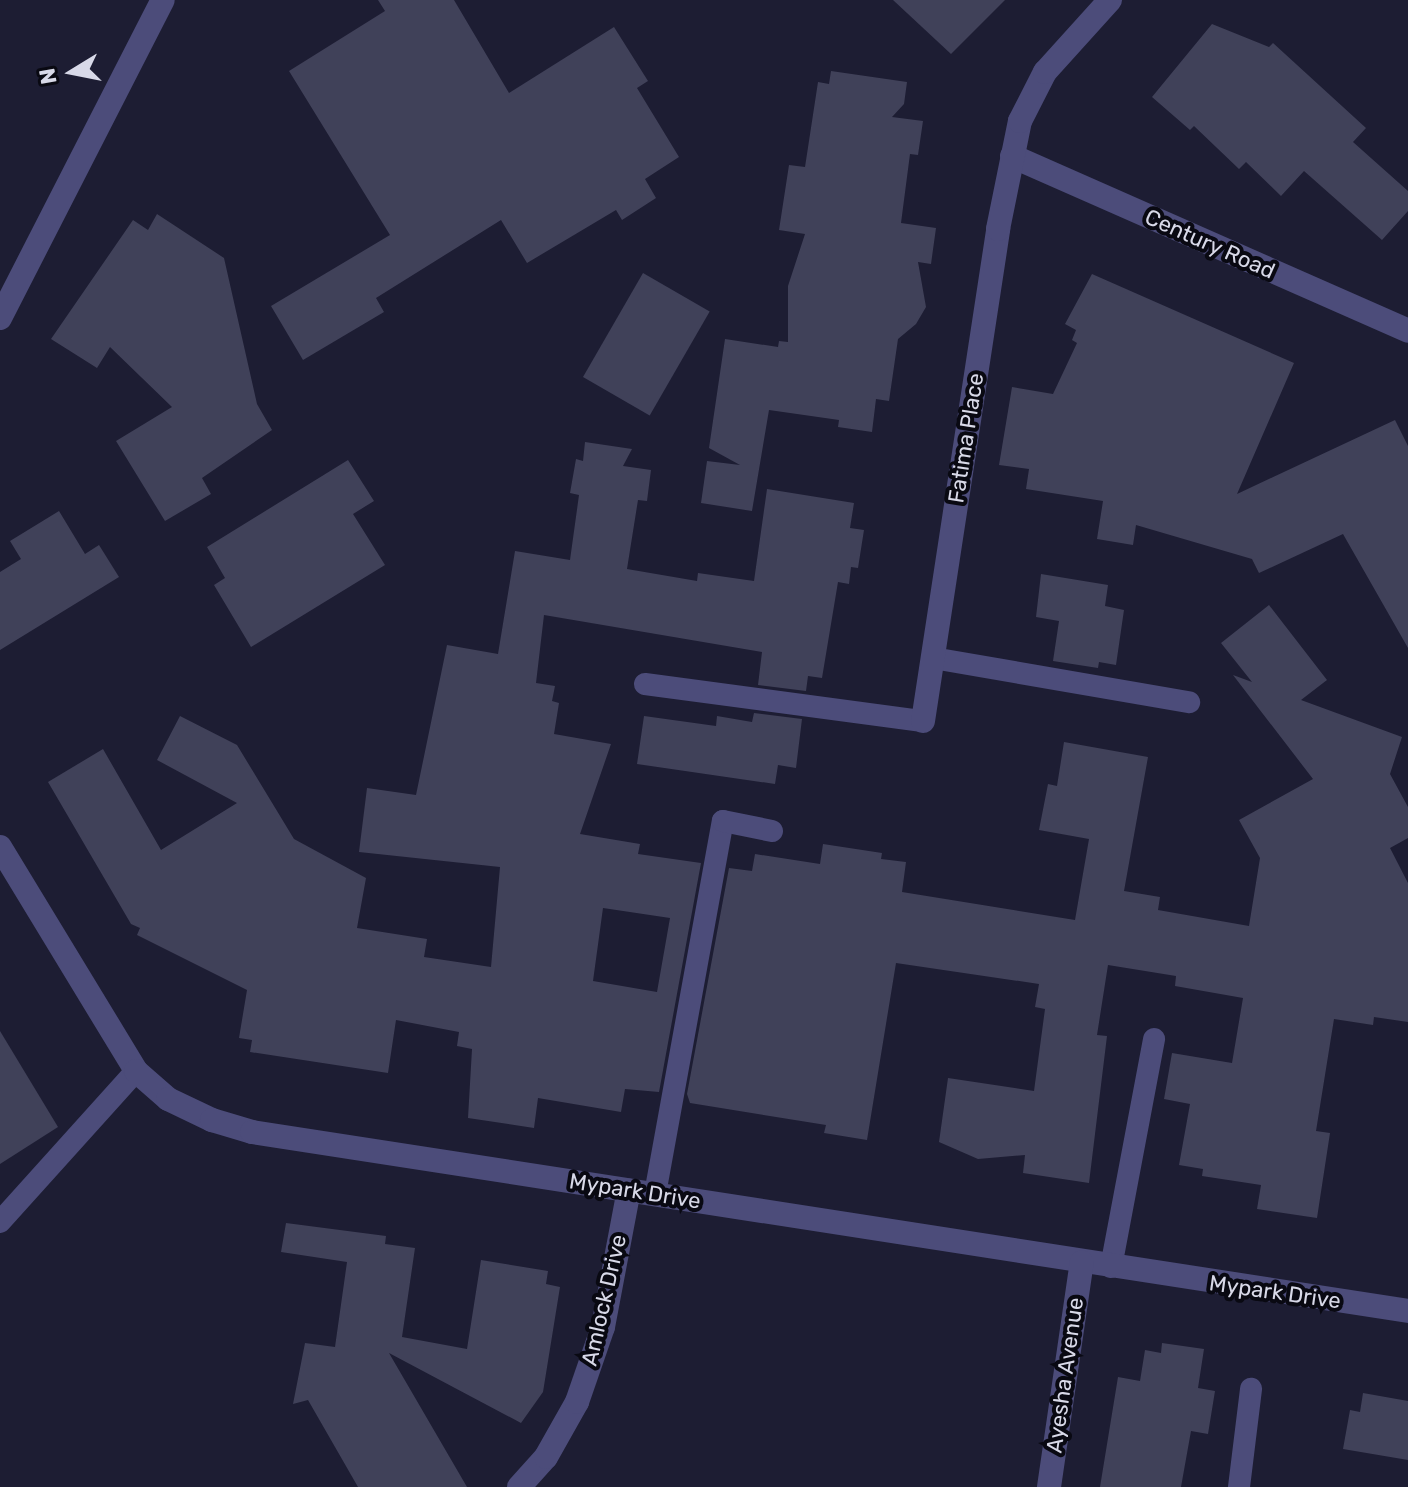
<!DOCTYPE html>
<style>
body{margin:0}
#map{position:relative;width:1408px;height:1487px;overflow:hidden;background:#1d1d33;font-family:Rubik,sans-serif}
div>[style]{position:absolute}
.building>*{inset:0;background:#404159;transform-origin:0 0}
.service>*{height:22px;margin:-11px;padding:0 11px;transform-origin:11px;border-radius:11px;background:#4c4c7a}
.minor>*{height:24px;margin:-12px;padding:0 12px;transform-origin:12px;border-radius:12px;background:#4c4c7a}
span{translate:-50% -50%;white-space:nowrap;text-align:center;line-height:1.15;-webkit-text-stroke:8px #090912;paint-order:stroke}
.street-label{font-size:22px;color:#d8d9e8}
.north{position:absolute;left:32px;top:32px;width:80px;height:80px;-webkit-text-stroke:6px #090912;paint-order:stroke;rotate:260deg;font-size:22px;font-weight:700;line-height:32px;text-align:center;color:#d8d9e8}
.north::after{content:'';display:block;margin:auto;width:28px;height:36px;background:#d8d9e8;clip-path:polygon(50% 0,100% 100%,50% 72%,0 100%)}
</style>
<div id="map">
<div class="building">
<i style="clip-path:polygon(378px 0,454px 0,509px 93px,614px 27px,648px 81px,637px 88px,679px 157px,645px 179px,656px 198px,622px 220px,616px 210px,527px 263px,501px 220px,376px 298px,384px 312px,303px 360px,271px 306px,390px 235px,289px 71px,385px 11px)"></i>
<i style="clip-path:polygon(893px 0,1005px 0,951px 54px)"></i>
<i style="clip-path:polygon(1212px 24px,1269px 47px,1273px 43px,1366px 128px,1353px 142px,1408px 191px,1408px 211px,1382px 240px,1304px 171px,1281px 196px,1246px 162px,1239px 169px,1194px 126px,1190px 130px,1152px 97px)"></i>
<i style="clip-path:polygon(831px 71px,907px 82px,904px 104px,892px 117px,923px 121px,918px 155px,910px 154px,901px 223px,936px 228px,931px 264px,918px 262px,926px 307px,916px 324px,898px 339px,889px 401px,876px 399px,872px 432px,838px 427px,839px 420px,769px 410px,752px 511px,701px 503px,707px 461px,740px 465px,709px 448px,725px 339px,778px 347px,779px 341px,788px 342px,788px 286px,805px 234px,779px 230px,789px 165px,805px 167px,818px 82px,829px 84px)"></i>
<i style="clip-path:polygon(157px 214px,224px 258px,257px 404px,272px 430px,202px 478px,211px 494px,165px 521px,116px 441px,172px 407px,110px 347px,97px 368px,51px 339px,133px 220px,148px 230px)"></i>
<i style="left:643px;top:273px;width:77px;height:120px;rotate:30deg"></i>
<i style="clip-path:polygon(1092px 274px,1294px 363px,1237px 494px,1395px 420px,1408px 446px,1408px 648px,1343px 534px,1259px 573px,1252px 559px,1136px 525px,1133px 545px,1097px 539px,1103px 501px,1026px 489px,1029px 469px,999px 465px,1012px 387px,1053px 394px,1077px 343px,1072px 340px,1076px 330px,1065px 324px)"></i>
<i style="clip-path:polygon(evenodd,585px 442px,632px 449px,623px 466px,651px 470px,647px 501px,638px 500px,627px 569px,697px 581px,698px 573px,754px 581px,767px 489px,854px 503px,850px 528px,864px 530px,858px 568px,851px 567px,849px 584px,838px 582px,822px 678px,808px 676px,806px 691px,758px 685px,762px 652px,544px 615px,536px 683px,555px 686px,552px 701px,559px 703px,554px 734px,611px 744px,580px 834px,640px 844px,638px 854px,701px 863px,659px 1092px,625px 1089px,621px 1112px,538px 1098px,534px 1128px,468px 1118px,472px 1049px,457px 1046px,459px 1032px,396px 1020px,388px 1073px,250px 1052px,252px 1040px,239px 1038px,247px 990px,137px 935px,140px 928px,131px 924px,48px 782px,103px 749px,161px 850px,237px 803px,157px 760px,180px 716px,237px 745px,294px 839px,366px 878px,357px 928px,427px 939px,424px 957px,491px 967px,500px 867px,359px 852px,367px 788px,416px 795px,447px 645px,498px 654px,515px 551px,570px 560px,579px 495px,570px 493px,576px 459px,583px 461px,585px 442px,603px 908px,670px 918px,657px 992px,593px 981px,603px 908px)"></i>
<i style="clip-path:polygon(348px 460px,374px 501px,353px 514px,385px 565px,251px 647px,214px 585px,225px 578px,207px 547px)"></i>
<i style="clip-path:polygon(59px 511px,85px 554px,99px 545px,119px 577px,0 650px,0 572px,21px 559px,10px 541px)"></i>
<i style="clip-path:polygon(1041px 574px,1108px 585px,1105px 606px,1124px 610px,1116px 665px,1099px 662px,1098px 668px,1053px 661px,1059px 621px,1036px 617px)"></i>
<i style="clip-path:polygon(1269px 605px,1327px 680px,1301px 700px,1402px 737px,1390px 774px,1408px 807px,1408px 838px,1390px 848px,1408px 883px,1408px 1022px,1374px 1017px,1373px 1025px,1334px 1019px,1316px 1131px,1330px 1133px,1317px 1218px,1257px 1209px,1261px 1185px,1202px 1176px,1203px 1169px,1179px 1165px,1190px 1104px,1164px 1099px,1172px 1053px,1232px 1063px,1243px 998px,1175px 986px,1176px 976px,1108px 965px,1097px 1035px,1107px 1036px,1089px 1183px,1023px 1173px,1025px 1155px,978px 1159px,939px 1142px,948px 1078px,1034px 1091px,1045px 1009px,1035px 1007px,1039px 984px,896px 963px,867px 1140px,824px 1133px,826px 1125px,690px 1103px,687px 1094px,729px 868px,752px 871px,755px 854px,820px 864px,823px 844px,882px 853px,881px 859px,906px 862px,902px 892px,1075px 920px,1089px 839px,1039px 830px,1048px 784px,1057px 786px,1064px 742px,1148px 757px,1124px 891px,1160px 897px,1158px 910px,1249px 926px,1260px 858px,1239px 820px,1313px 779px,1233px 675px,1252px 682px,1221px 643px)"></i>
<i style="clip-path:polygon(754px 713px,802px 719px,796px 768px,778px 765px,775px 784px,637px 764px,644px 716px,716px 726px,717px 716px,752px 722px)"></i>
<i style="clip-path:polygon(0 1031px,58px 1127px,0 1164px)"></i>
<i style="clip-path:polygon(286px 1223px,386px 1236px,385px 1244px,415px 1248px,402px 1337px,467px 1349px,481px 1260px,548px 1271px,546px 1284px,560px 1287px,543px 1392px,521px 1423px,389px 1353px,467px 1487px,358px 1487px,308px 1400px,293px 1404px,305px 1343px,335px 1347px,347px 1262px,281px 1252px)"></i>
<i style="clip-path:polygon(1162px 1343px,1204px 1349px,1198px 1388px,1215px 1391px,1208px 1434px,1191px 1431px,1181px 1487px,1100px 1487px,1118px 1377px,1140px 1381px,1145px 1350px,1161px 1353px)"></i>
<i style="clip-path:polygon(1363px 1393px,1408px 1401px,1408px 1460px,1343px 1449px,1350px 1410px,1360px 1412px)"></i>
</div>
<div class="service">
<i style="left:933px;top:658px;width:260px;rotate:9.8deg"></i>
<i style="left:645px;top:684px;width:280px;rotate:7.6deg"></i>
<i style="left:655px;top:1194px;width:379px;rotate:-79.7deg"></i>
<i style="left:723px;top:821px;width:50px;rotate:11.5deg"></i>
<i style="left:0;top:1222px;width:203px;rotate:-48deg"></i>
<i style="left:1111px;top:1267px;width:232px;rotate:-79.3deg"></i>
<i style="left:1239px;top:1487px;width:99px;rotate:-83deg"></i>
</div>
<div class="minor">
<i style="left:1012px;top:156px;width:433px;rotate:23.8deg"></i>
<i style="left:0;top:318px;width:357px;rotate:-62.9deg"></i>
<i style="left:923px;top:721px;width:498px;rotate:-81.3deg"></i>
<i style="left:998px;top:229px;width:110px;rotate:-78.5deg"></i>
<i style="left:1020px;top:121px;width:55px;rotate:-63deg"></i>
<i style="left:1045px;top:72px;width:97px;rotate:-47.9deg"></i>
<i style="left:0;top:847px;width:262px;rotate:58.7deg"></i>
<i style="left:136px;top:1071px;width:43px;rotate:41.2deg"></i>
<i style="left:168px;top:1099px;width:49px;rotate:25.5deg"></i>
<i style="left:212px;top:1120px;width:42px;rotate:16.7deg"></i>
<i style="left:252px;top:1132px;width:1170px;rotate:8.8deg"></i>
<i style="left:519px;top:1487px;width:40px;rotate:-48deg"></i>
<i style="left:546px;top:1457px;width:63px;rotate:-60.6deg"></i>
<i style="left:577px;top:1402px;width:79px;rotate:-70.9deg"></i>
<i style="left:603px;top:1327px;width:139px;rotate:-79.3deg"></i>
<i style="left:1049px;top:1487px;width:227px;rotate:-81.7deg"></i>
</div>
<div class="street-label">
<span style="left:1210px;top:244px;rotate:24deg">Century Road</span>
<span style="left:966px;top:438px;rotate:-81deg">Fatima Place</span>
<span style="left:635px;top:1191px;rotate:9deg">Mypark Drive</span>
<span style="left:1275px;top:1292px;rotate:8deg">Mypark Drive</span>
<span style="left:604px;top:1300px;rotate:-77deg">Amlock Drive</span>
<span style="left:1065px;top:1375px;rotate:-82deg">Ayesha Avenue</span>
</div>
<div class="north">N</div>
</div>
